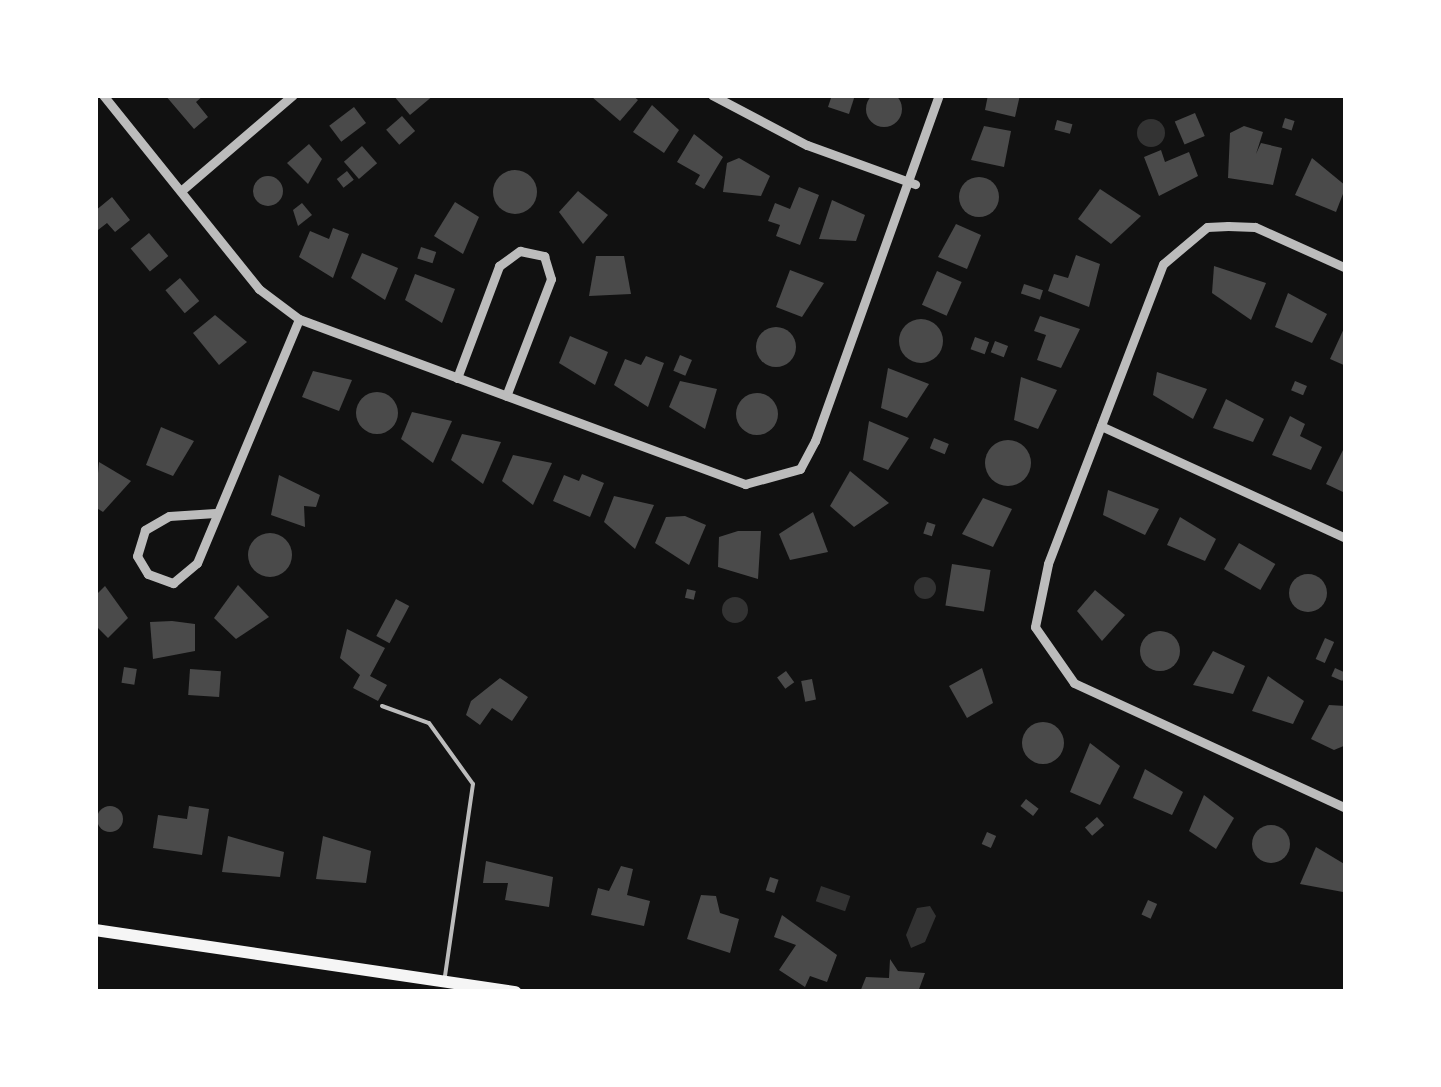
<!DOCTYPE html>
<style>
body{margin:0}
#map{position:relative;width:1441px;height:1087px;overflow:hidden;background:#111;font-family:"Exo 2",sans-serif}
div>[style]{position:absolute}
.water>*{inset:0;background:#333;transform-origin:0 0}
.round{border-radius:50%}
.building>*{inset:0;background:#4a4a4a;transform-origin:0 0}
.service>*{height:4px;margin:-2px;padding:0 2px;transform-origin:2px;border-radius:2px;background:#bcbcbc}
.minor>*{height:9px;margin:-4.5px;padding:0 4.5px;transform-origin:4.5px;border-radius:4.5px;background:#bcbcbc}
.secondary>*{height:12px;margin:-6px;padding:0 6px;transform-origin:6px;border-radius:6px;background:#f5f5f5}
span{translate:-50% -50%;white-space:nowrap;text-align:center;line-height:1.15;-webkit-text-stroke:9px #fff;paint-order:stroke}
.frame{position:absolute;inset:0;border:98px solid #fff;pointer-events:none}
</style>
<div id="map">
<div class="water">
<i class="round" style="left:1137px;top:119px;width:28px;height:28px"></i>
<i class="round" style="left:914px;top:577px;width:22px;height:22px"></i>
<i class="round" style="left:722px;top:597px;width:26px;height:26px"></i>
<i style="left:821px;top:886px;width:31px;height:16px;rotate:19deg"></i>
<i style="clip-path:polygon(917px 908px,930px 906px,936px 916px,925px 942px,911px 948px,906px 935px)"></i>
</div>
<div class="building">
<i class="round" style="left:866px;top:91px;width:36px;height:36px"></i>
<i style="clip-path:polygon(165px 95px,204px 95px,196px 102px,208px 117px,194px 129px)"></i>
<i style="clip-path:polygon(393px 95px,434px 95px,410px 115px)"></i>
<i style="clip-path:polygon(632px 95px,638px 100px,620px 121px,592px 97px)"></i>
<i style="clip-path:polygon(832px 95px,855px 95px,849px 114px,828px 107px)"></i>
<i style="clip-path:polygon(988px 95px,1020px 95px,1015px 117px,985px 110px)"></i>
<i style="clip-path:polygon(652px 105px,679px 130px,664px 153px,633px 132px)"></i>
<i style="left:354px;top:107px;width:20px;height:31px;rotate:53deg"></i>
<i style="left:1195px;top:113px;width:25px;height:22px;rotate:67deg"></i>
<i style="left:402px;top:116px;width:20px;height:21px;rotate:49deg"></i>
<i style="left:1285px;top:118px;width:10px;height:10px;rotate:17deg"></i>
<i style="left:1057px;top:120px;width:16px;height:10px;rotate:15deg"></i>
<i style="clip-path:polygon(984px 126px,1011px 131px,1004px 167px,971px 160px)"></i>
<i style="clip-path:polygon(1244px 126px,1263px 132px,1256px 154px,1261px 143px,1282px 148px,1273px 185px,1228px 178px,1230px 133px)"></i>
<i style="clip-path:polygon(694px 134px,723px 157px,704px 189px,695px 184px,700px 175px,677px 162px)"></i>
<i style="clip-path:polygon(309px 144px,322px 159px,308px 184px,287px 163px)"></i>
<i style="left:362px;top:146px;width:23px;height:24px;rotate:49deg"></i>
<i style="clip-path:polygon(1161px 150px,1165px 162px,1189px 152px,1198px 176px,1159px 196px,1144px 157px)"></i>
<i style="clip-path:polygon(739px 158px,770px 176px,761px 196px,723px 192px,727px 163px)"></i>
<i style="clip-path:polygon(1312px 158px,1346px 186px,1336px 212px,1295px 195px)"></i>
<i class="round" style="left:493px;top:170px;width:44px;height:44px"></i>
<i style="left:347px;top:171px;width:11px;height:13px;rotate:52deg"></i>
<i class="round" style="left:253px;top:176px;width:30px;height:30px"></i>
<i class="round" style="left:959px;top:177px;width:40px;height:40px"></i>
<i style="clip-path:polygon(799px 187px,819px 195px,800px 245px,776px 236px,780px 225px,768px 221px,775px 203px,790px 209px)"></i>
<i style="clip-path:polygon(1100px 189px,1141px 216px,1111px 244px,1078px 219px)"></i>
<i style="clip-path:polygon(578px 191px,608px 215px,583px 244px,559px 212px)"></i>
<i style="clip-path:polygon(112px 197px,130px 220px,115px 232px,107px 223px,98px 230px,95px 211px)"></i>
<i style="clip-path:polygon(832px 200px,865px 215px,856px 241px,819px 239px)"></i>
<i style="clip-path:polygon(455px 202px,479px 217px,463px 254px,434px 236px)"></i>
<i style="clip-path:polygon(302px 203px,312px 215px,298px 226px,293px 210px)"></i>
<i style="clip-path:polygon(956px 224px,981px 235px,967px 269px,938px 257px)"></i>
<i style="clip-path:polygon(333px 228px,349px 234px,333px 278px,299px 257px,310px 231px,329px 239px)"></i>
<i style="left:149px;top:233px;width:30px;height:24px;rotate:50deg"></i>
<i style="left:421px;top:247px;width:16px;height:12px;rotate:18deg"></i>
<i style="clip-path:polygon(362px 253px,398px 268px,385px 300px,351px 278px)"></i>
<i style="clip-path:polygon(1076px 255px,1100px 264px,1089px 307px,1048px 291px,1054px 274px,1068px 278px)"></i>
<i style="clip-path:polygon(596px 256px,624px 256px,631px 294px,589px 296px)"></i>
<i style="clip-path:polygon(1214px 266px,1266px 283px,1251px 320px,1212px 293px)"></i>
<i style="clip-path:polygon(790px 270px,824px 283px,802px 317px,776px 307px)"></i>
<i style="left:937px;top:271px;width:27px;height:37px;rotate:24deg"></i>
<i style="clip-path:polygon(415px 274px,455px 289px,442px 323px,405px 300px)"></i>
<i style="left:180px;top:278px;width:30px;height:19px;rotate:50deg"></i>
<i style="left:1024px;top:284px;width:20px;height:10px;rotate:18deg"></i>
<i style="clip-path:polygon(1288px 293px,1327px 314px,1312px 343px,1275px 327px)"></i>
<i style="clip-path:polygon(215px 315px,247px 342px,219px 365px,193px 333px)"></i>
<i style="clip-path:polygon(1040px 316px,1080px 329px,1061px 368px,1037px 360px,1046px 335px,1034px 331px)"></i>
<i class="round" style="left:899px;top:319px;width:44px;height:44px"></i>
<i style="clip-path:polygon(1346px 324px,1346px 366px,1330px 359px)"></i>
<i class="round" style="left:756px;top:327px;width:40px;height:40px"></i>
<i style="clip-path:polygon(570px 336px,608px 352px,595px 385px,559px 363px)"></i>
<i style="left:975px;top:337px;width:15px;height:13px;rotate:20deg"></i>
<i style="left:995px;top:341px;width:14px;height:12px;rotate:21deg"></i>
<i style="left:680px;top:355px;width:13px;height:17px;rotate:23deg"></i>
<i style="clip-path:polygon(646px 356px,664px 363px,648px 407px,614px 385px,625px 359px,641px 365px)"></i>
<i style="clip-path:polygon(888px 368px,929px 384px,907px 418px,881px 408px)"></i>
<i style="clip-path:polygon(313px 371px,352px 380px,339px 411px,302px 397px)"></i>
<i style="clip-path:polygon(1157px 372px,1207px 389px,1193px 419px,1153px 395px)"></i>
<i style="clip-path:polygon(1021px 377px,1057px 390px,1038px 429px,1014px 420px)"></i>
<i style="clip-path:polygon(680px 381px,717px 389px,705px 429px,669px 407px)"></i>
<i style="left:1295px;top:381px;width:13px;height:10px;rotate:23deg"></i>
<i class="round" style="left:356px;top:392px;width:42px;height:42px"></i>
<i class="round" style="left:736px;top:393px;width:42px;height:42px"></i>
<i style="clip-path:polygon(1226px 399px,1264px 419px,1253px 442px,1213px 428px)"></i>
<i style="clip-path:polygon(412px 412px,452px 421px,433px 463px,401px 439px)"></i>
<i style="clip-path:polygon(1290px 416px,1305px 424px,1300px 436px,1322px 447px,1311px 470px,1272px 455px)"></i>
<i style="clip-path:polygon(869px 421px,909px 438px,888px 470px,863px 460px)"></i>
<i style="clip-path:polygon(161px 427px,194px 441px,173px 476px,146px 465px)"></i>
<i style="clip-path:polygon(462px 434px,501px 442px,483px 484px,451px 460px)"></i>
<i style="left:934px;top:438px;width:16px;height:11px;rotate:22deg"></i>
<i class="round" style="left:985px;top:440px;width:46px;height:46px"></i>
<i style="clip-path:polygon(1346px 444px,1346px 491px,1343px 492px,1326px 484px)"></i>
<i style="clip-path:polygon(513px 455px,552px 463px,533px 505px,502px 481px)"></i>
<i style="clip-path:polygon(99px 462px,131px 481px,103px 512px,95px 507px)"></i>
<i style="clip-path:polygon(850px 471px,889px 503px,854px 527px,830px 506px)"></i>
<i style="clip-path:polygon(582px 474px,604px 483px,590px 517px,553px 501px,564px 475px,579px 481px)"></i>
<i style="clip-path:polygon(279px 475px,320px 495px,316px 507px,304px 506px,305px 527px,271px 515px)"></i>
<i style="clip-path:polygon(1108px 490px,1159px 509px,1145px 535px,1103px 515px)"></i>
<i style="clip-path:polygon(614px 496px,654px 505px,635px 549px,604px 522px)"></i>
<i style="clip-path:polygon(983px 498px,1012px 509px,993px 547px,962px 534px)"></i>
<i style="clip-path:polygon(813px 512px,828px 552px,790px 560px,779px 534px)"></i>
<i style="clip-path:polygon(685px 516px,706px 525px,689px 565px,655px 543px,666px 517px)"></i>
<i style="clip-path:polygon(1180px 517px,1216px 539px,1205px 561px,1167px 545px)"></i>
<i style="left:927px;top:522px;width:9px;height:12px;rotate:18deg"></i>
<i style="clip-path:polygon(738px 531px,761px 531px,758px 579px,718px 567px,719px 537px)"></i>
<i class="round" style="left:248px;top:533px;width:44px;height:44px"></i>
<i style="left:1239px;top:543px;width:42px;height:30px;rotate:30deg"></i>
<i style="left:952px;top:564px;width:39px;height:42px;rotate:9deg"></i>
<i class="round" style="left:1289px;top:574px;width:38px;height:38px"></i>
<i style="clip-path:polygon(238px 585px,269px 617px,236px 639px,214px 618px)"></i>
<i style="clip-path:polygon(105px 586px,128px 618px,108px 638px,95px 625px,95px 596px)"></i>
<i style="left:687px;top:589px;width:9px;height:9px;rotate:13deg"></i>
<i style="clip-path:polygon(1095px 590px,1125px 615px,1102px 641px,1077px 611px)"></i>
<i style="left:396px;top:599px;width:15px;height:42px;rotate:28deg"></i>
<i style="clip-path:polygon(172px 621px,195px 624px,195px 651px,153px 659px,150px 622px)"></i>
<i style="clip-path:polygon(347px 629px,385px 648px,370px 676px,387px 685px,378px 701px,353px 688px,360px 675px,340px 658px)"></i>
<i class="round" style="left:1140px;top:631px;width:40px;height:40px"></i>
<i style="left:1325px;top:638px;width:10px;height:23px;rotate:24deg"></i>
<i style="clip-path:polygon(1213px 651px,1245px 666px,1233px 694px,1193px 685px)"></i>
<i style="left:124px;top:667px;width:13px;height:16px;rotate:9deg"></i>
<i style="clip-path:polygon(982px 668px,993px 703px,967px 718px,949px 686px)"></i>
<i style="left:1335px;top:668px;width:12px;height:9px;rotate:24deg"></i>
<i style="left:190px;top:669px;width:31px;height:26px;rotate:4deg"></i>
<i style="left:786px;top:671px;width:14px;height:11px;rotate:54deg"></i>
<i style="clip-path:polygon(1268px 676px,1304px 701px,1293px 724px,1252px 711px)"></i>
<i style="clip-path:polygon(500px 678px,528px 697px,512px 721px,492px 708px,480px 725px,466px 715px,471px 701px)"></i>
<i style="left:812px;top:679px;width:21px;height:11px;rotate:79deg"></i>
<i style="clip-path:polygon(1329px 705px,1346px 706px,1346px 745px,1334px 750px,1311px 739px)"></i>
<i class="round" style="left:1022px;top:722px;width:42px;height:42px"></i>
<i style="clip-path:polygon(1090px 743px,1120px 766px,1100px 805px,1070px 792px)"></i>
<i style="clip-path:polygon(1145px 769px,1183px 792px,1172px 815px,1133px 798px)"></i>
<i style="clip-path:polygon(1204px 795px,1234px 818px,1216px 849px,1189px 831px)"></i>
<i style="left:1026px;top:799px;width:16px;height:9px;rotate:38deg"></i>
<i class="round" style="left:97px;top:806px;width:26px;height:26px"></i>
<i style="clip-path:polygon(189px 806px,209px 809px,202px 855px,153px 848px,158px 815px,187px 819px)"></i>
<i style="left:1097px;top:817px;width:11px;height:16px;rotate:49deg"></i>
<i class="round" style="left:1252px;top:825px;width:38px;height:38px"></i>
<i style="left:987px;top:832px;width:10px;height:13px;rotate:24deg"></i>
<i style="clip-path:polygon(228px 836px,284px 852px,280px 877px,222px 872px)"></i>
<i style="clip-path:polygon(323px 836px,371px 851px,366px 883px,316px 879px)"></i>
<i style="clip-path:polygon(1316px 847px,1346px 865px,1343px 892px,1300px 884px)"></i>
<i style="clip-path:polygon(486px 861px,553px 877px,549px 907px,505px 900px,508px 883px,483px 883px)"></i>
<i style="clip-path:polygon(621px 866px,633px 869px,627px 895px,650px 901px,644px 926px,591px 915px,598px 888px,609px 891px)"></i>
<i style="left:770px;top:877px;width:9px;height:14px;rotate:18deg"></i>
<i style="clip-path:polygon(701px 895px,716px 896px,720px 913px,739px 919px,730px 953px,687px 939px)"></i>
<i style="left:1148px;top:900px;width:10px;height:16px;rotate:24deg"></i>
<i style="clip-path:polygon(782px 915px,837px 955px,827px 982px,810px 976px,805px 987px,779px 970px,796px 945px,774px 937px)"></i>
<i style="clip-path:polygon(890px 959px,898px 971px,925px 973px,918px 992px,860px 992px,866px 977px,889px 978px)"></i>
</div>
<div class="service">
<i style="left:382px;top:706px;width:50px;rotate:19.9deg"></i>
<i style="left:429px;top:723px;width:75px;rotate:54.2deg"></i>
<i style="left:473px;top:784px;width:195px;rotate:98.3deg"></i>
</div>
<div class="minor">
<i style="left:103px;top:95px;width:249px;rotate:51.2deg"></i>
<i style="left:259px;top:289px;width:50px;rotate:36.9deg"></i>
<i style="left:299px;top:319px;width:476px;rotate:20.3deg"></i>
<i style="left:745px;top:484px;width:57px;rotate:-15.3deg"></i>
<i style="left:800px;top:469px;width:32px;rotate:-62deg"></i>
<i style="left:815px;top:441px;width:368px;rotate:-70.3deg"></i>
<i style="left:712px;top:95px;width:107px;rotate:27.8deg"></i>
<i style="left:807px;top:145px;width:115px;rotate:19.9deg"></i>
<i style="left:182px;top:190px;width:146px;rotate:-40.6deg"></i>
<i style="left:1346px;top:268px;width:100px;rotate:-155.7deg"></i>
<i style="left:1255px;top:227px;width:27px;rotate:-178deg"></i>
<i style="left:1228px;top:226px;width:21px;rotate:177deg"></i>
<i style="left:1207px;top:227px;width:57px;rotate:139.9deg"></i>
<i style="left:1163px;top:264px;width:321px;rotate:111deg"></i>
<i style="left:1048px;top:564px;width:64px;rotate:101.7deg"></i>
<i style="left:1035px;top:627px;width:68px;rotate:55.1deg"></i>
<i style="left:1074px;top:683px;width:299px;rotate:24.7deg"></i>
<i style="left:457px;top:378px;width:120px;rotate:-69.4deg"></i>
<i style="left:499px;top:266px;width:26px;rotate:-36deg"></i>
<i style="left:520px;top:251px;width:25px;rotate:12deg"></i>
<i style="left:544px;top:256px;width:24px;rotate:73deg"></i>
<i style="left:551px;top:279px;width:125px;rotate:111deg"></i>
<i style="left:1101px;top:426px;width:269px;rotate:24.6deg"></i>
<i style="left:215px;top:513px;width:46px;rotate:176.3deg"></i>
<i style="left:169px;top:516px;width:28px;rotate:150deg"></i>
<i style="left:145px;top:530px;width:27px;rotate:107deg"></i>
<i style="left:137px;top:556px;width:21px;rotate:59deg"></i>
<i style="left:148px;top:574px;width:27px;rotate:20deg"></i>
<i style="left:173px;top:583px;width:31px;rotate:-40deg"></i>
<i style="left:197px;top:563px;width:264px;rotate:-67.3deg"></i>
</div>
<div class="secondary">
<i style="left:95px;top:930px;width:425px;rotate:8.4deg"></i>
</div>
<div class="frame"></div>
</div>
